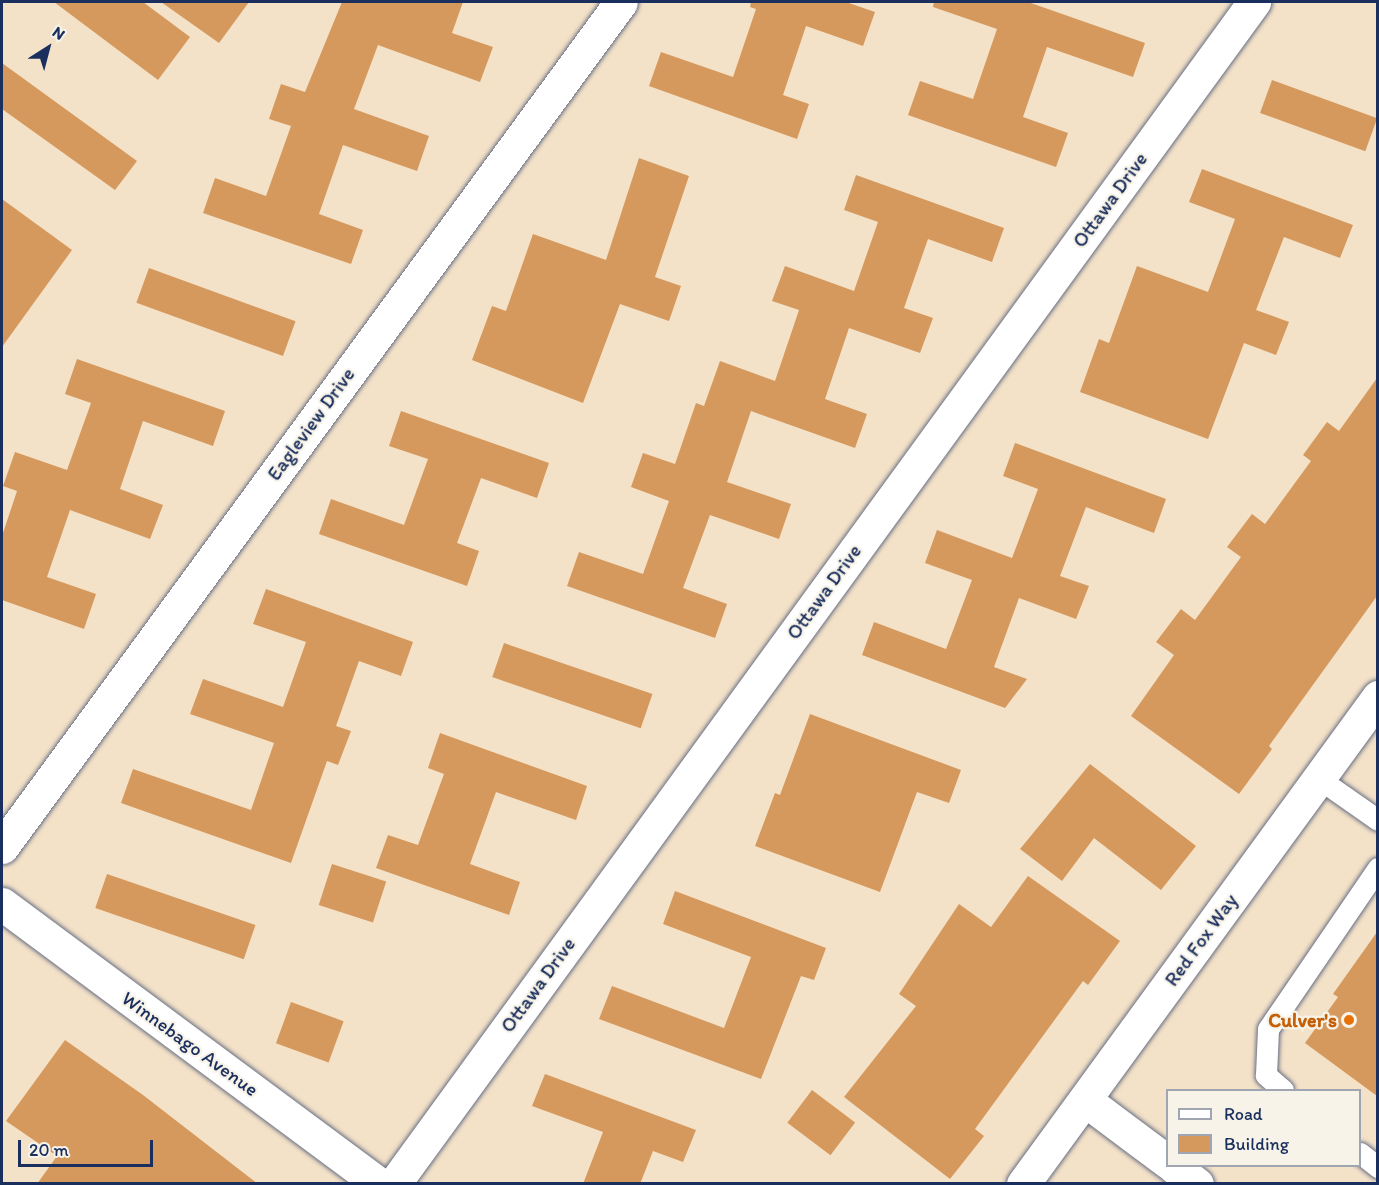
<!DOCTYPE html>
<style>
body{margin:0}
#map{position:relative;width:1379px;height:1185px;overflow:hidden;background:#f4e2c8;font-family:Itim,sans-serif}
div>[style]{position:absolute}
.building>*{inset:0;background:#d5995d;transform-origin:0 0}
.roads{filter:drop-shadow(0 0 2px #676e83) drop-shadow(0 0 2px #676e83)}
.lane>*{height:21px;margin:-10.5px;padding:0 10.5px;transform-origin:10.5px;border-radius:10.5px;background:#fff}
.street>*{height:33px;margin:-16.5px;padding:0 16.5px;transform-origin:16.5px;border-radius:16.5px;background:#fff}
.dots>*{width:16px;height:16px;translate:-50% -50%;box-sizing:border-box;border:3px solid #f7f3e8;border-radius:50%}
span{translate:-50% -50%;white-space:nowrap;text-align:center;line-height:1.15;-webkit-text-stroke:4.5px #f7f3e8;paint-order:stroke}
.street-label{font-size:20px;color:#1b2f5e}
.food-label{font-size:20px;color:#c56008;font-weight:700}
.right{translate:-100% -50%;text-align:right}
.frame{position:absolute;inset:0;border:3px solid #1b2f5e;pointer-events:none}
.legend{position:absolute;left:1166px;top:1089px;width:195px;height:78px;box-sizing:border-box;background:#f7f3e8;border:2px solid #9fa5b1;margin:0;padding:8px 10px;list-style:none;font-size:18px;color:#1b2f5e}
.legend li{display:flex;align-items:center;gap:12px;height:30px}
.legend b{width:30px;border:2px solid #9fa5b1}
.north{position:absolute;left:18px;top:18px;width:60px;height:60px;-webkit-text-stroke:4px #f7f3e8;paint-order:stroke;rotate:36deg;font-size:16px;font-weight:700;line-height:24px;text-align:center;color:#1b2f5e}
.north::after{content:'';display:block;margin:auto;width:21px;height:27px;background:#1b2f5e;clip-path:polygon(50% 0,100% 100%,50% 72%,0 100%)}
.scale{position:absolute;left:18px;top:1140px;width:135px;height:27px;box-sizing:border-box;border:3px solid #1b2f5e;border-top:0;padding-left:8px;font-size:18px;line-height:21px;white-space:nowrap;color:#1b2f5e;-webkit-text-stroke:4px #f7f3e8;paint-order:stroke}
</style>
<div id="map">
<div class="building">
<i style="clip-path:polygon(54px 2px,143px 2px,190px 37px,158px 80px)"></i>
<i style="clip-path:polygon(161px 2px,249px 2px,219px 43px)"></i>
<i style="clip-path:polygon(342px 2px,463px 2px,452px 33px,493px 47px,480px 82px,378px 45px,354px 109px,429px 136px,417px 171px,343px 145px,319px 214px,363px 230px,351px 264px,203px 213px,215px 178px,266px 196px,291px 126px,269px 119px,281px 84px,305px 92px)"></i>
<i style="clip-path:polygon(751px 2px,846px 2px,875px 12px,863px 46px,806px 26px,783px 95px,809px 104px,797px 139px,649px 86px,661px 52px,733px 77px,756px 9px,750px 7px)"></i>
<i style="clip-path:polygon(934px 2px,1028px 2px,1145px 43px,1133px 77px,1047px 47px,1023px 117px,1068px 133px,1056px 167px,908px 115px,920px 81px,973px 99px,997px 29px,933px 7px)"></i>
<i style="clip-path:polygon(2px 63px,137px 161px,115px 190px,2px 109px)"></i>
<i style="left:1272px;top:80px;width:112px;height:35px;rotate:20deg"></i>
<i style="clip-path:polygon(639px 158px,689px 176px,655px 277px,681px 286px,669px 321px,620px 304px,583px 403px,472px 360px,492px 306px,506px 311px,533px 234px,606px 260px)"></i>
<i style="clip-path:polygon(1202px 169px,1353px 225px,1340px 258px,1284px 237px,1256px 310px,1289px 322px,1276px 355px,1244px 343px,1208px 439px,1080px 392px,1099px 339px,1109px 343px,1137px 266px,1208px 292px,1235px 219px,1189px 202px)"></i>
<i style="clip-path:polygon(856px 175px,1004px 228px,992px 262px,928px 239px,904px 308px,933px 318px,920px 353px,849px 328px,825px 399px,867px 414px,855px 448px,751px 411px,727px 482px,791px 504px,779px 539px,710px 515px,683px 588px,727px 604px,715px 638px,567px 586px,579px 552px,643px 574px,669px 501px,631px 487px,643px 453px,675px 464px,696px 403px,704px 406px,720px 361px,775px 381px,799px 310px,772px 301px,785px 266px,854px 291px,878px 222px,844px 210px)"></i>
<i style="clip-path:polygon(2px 199px,72px 250px,2px 347px)"></i>
<i style="left:149px;top:268px;width:156px;height:37px;rotate:20deg"></i>
<i style="clip-path:polygon(77px 359px,225px 411px,213px 446px,143px 421px,120px 489px,163px 505px,150px 539px,70px 510px,47px 577px,96px 594px,84px 629px,2px 600px,2px 536px,17px 491px,3px 486px,15px 452px,67px 470px,91px 403px,65px 394px)"></i>
<i style="clip-path:polygon(1377px 378px,1377px 596px,1269px 746px,1272px 749px,1239px 794px,1131px 716px,1174px 655px,1156px 642px,1181px 609px,1195px 620px,1241px 557px,1227px 547px,1252px 514px,1265px 524px,1311px 461px,1303px 455px,1327px 422px,1339px 431px)"></i>
<i style="clip-path:polygon(401px 411px,549px 463px,537px 498px,481px 478px,457px 543px,479px 551px,467px 586px,319px 534px,331px 499px,404px 525px,428px 459px,389px 446px)"></i>
<i style="clip-path:polygon(1015px 443px,1166px 499px,1154px 533px,1086px 507px,1060px 576px,1089px 586px,1076px 619px,1019px 598px,994px 667px,1027px 679px,1005px 708px,862px 655px,874px 622px,946px 649px,972px 580px,925px 563px,937px 530px,1012px 558px,1038px 489px,1003px 476px)"></i>
<i style="clip-path:polygon(266px 589px,413px 642px,401px 676px,359px 661px,336px 726px,351px 731px,338px 765px,327px 761px,291px 863px,121px 803px,133px 769px,251px 810px,274px 743px,190px 714px,203px 679px,283px 707px,306px 642px,253px 624px)"></i>
<i style="left:504px;top:643px;width:157px;height:36px;rotate:19deg"></i>
<i style="clip-path:polygon(810px 714px,961px 770px,949px 803px,917px 792px,880px 892px,755px 846px,775px 793px,780px 795px)"></i>
<i style="clip-path:polygon(440px 733px,587px 786px,576px 820px,496px 792px,470px 864px,520px 882px,509px 915px,376px 868px,388px 835px,418px 845px,444px 774px,428px 768px)"></i>
<i style="clip-path:polygon(1090px 764px,1196px 846px,1161px 890px,1094px 838px,1062px 881px,1020px 849px)"></i>
<i style="left:332px;top:864px;width:57px;height:43px;rotate:18deg"></i>
<i style="left:107px;top:874px;width:157px;height:36px;rotate:19deg"></i>
<i style="clip-path:polygon(1028px 876px,1120px 941px,1088px 985px,1083px 981px,975px 1129px,984px 1136px,950px 1179px,844px 1097px,916px 1006px,899px 994px,959px 904px,991px 927px)"></i>
<i style="clip-path:polygon(675px 891px,826px 948px,814px 980px,801px 976px,761px 1079px,599px 1019px,612px 986px,724px 1028px,751px 957px,663px 924px)"></i>
<i style="clip-path:polygon(1377px 932px,1377px 1096px,1305px 1043px,1338px 997px,1333px 994px)"></i>
<i style="left:291px;top:1002px;width:56px;height:44px;rotate:20deg"></i>
<i style="clip-path:polygon(65px 1040px,143px 1095px,258px 1184px,37px 1184px,57px 1156px,6px 1121px)"></i>
<i style="clip-path:polygon(545px 1074px,696px 1130px,683px 1162px,653px 1151px,640px 1184px,583px 1184px,603px 1132px,532px 1106px)"></i>
<i style="left:812px;top:1090px;width:54px;height:41px;rotate:37deg"></i>
</div>
<div class="roads">
<div class="lane">
<i style="left:1318px;top:778px;width:73px;rotate:35deg"></i>
<i style="left:1283px;top:1090px;width:23px;rotate:-139deg"></i>
<i style="left:1266px;top:1075px;width:46px;rotate:-87.5deg"></i>
<i style="left:1268px;top:1029px;width:195px;rotate:-55.7deg"></i>
<i style="left:1360px;top:1153px;width:23px;rotate:38deg"></i>
</div>
<div class="street">
<i style="left:2px;top:847px;width:1047px;rotate:-53.78deg"></i>
<i style="left:2px;top:904px;width:470px;rotate:36.6deg"></i>
<i style="left:1085px;top:1100px;width:104px;rotate:36.8deg"></i>
<i style="left:1173px;top:1166px;width:30px;rotate:37deg"></i>
<i style="left:394px;top:1184px;width:1462px;rotate:-53.96deg"></i>
<i style="left:1023px;top:1184px;width:603px;rotate:-53.91deg"></i>
</div>
</div>
<div class="dots">
<i style="left:1349px;top:1020px;background:#e8710a"></i>
</div>
<div class="street-label">
<span style="left:1110px;top:200px;rotate:-54deg">Ottawa Drive</span>
<span style="left:311px;top:424px;rotate:-54deg">Eagleview Drive</span>
<span style="left:824px;top:592px;rotate:-54deg">Ottawa Drive</span>
<span style="left:1201px;top:940px;rotate:-54deg">Red Fox Way</span>
<span style="left:538px;top:985px;rotate:-54deg">Ottawa Drive</span>
<span style="left:190px;top:1044px;rotate:36deg">Winnebago Avenue</span>
</div>
<div class="food-label">
<span class="right" style="left:1337px;top:1020px">Culver's</span>
</div>
<div class="frame"></div>
<ul class="legend">
<li><b style="height:8px;background:#fff"></b>Road</li>
<li><b style="height:16px;background:#d5995d"></b>Building</li>
</ul>
<div class="north">N</div>
<div class="scale">20 m</div>
</div>
